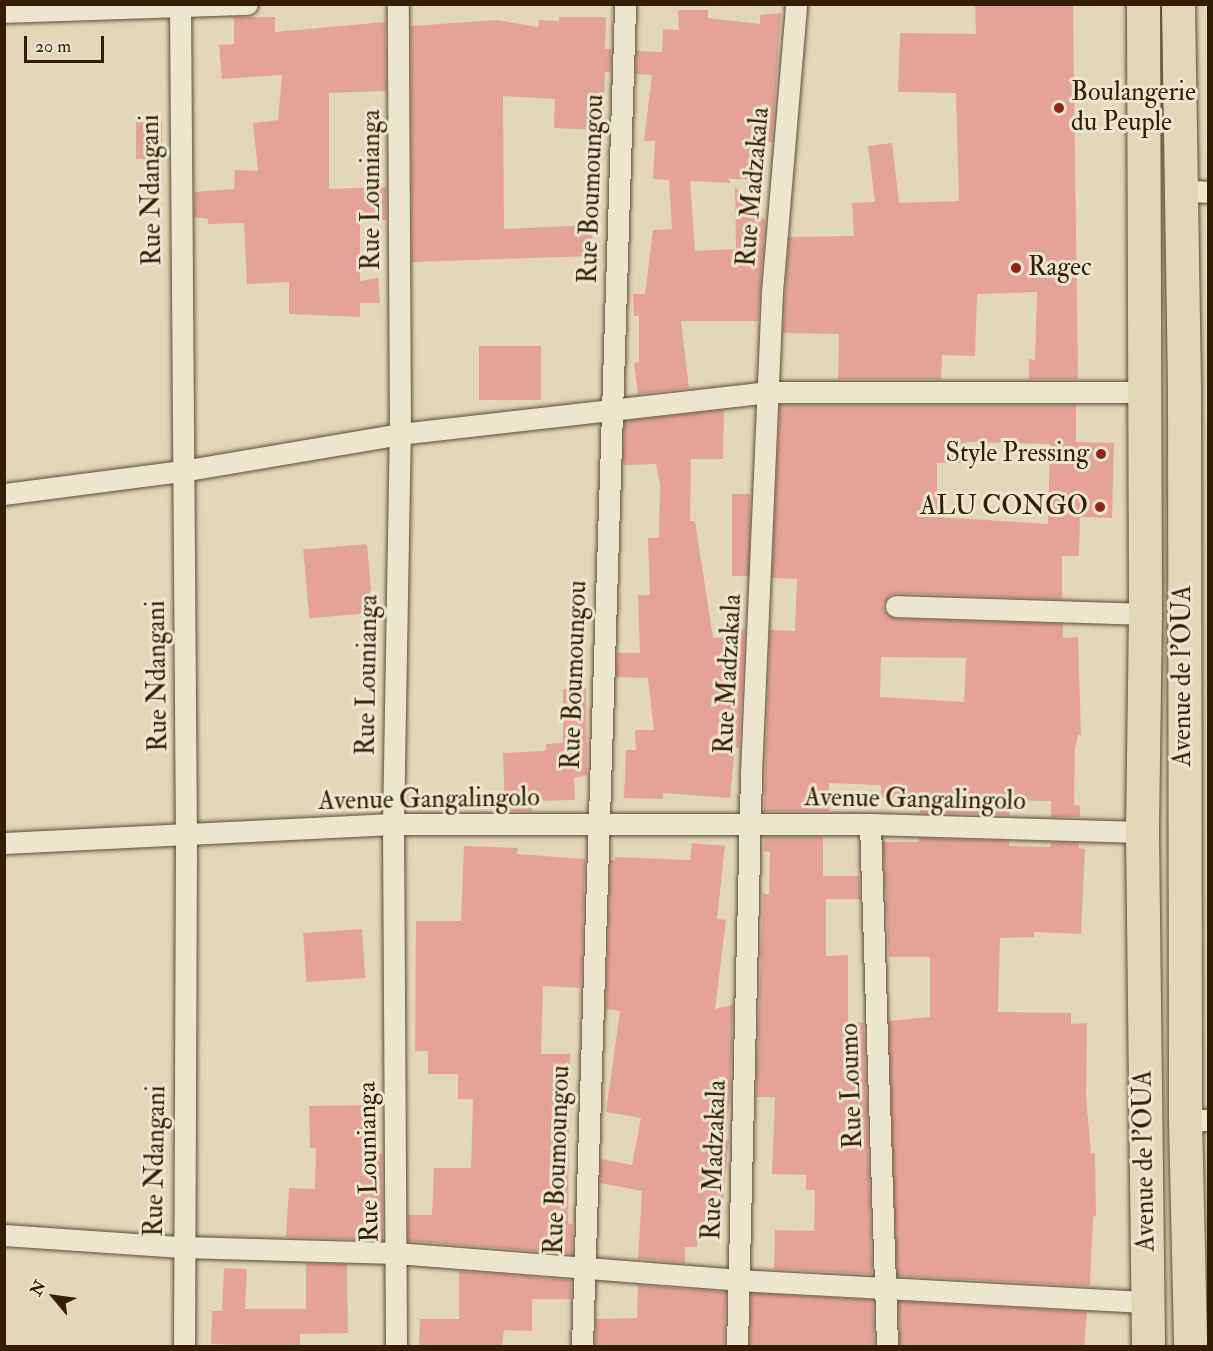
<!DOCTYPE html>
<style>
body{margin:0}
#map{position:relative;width:1213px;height:1351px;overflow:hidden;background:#e2d8b8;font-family:"IM FELL Double Pica",serif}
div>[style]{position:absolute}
.building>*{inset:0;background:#e5a397;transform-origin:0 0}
.roads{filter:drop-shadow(0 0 2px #5f4c32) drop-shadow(0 0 2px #5f4c32)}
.street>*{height:21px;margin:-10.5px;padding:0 10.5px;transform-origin:10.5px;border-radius:10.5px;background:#ece6d1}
.primary>*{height:33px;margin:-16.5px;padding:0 16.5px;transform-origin:16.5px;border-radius:16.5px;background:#e2d8b8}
.dots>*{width:16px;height:16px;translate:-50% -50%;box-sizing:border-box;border:3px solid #ece6d1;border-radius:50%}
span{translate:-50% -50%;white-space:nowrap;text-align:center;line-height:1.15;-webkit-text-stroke:6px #ece6d1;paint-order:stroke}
.poi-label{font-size:26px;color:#331e05}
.left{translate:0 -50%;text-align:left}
.right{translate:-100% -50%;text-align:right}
.street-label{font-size:26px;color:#331e05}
.frame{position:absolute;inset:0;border:6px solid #331e05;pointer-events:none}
.north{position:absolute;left:24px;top:1267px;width:60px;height:60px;-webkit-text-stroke:4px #ece6d1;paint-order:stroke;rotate:299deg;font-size:16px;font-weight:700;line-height:24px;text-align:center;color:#331e05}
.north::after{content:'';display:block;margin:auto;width:21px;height:27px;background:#331e05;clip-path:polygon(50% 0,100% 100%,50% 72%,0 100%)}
.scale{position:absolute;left:24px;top:36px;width:80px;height:27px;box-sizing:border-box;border:3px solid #331e05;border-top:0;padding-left:8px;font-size:18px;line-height:21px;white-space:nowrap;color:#331e05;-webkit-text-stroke:4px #ece6d1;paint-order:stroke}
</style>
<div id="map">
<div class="building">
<i style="clip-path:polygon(975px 4px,1073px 4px,1078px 379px,1029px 379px,1029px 359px,1035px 360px,1037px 292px,977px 294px,975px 356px,942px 355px,941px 379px,838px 379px,839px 334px,783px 333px,789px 237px,854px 236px,852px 203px,875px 202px,868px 146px,892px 143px,899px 203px,959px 201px,956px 93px,898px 92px,900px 33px,976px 34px)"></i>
<i style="clip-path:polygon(678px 10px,708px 10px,708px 18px,760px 24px,760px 15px,781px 13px,772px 142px,767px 142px,765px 179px,728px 179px,731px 183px,690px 181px,695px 251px,736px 249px,735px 187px,765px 220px,758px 321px,681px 321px,689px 388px,638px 394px,634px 363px,639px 362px,639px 316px,634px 316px,633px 294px,645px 294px,653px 230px,672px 229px,669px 180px,653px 179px,655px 141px,644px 141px,652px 75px,636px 74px,636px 51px,662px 52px,663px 29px,679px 30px)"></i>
<i style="clip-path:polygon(234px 17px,275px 17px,275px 32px,385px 22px,386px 91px,329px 93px,329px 189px,386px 187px,386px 220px,360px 221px,360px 281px,378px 278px,380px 303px,360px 303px,360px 317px,289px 314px,289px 282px,247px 284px,244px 223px,208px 224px,208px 219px,194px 217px,195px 192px,234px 189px,235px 170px,258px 171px,253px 123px,278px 120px,282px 75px,222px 79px,219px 45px,234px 44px)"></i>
<i style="clip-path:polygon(559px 17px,606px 17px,605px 49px,611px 49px,610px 72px,605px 72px,603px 130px,554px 128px,555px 99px,503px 96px,504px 229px,592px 225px,593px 256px,412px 262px,411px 26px,497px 20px,538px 27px,539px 20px,559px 21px)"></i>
<i style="left:162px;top:122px;width:37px;height:26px;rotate:90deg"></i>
<i style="left:479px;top:346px;width:62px;height:54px"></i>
<i style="clip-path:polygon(evenodd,780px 405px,1076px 405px,1076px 442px,1114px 443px,1112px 518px,1080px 517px,1079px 556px,1062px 556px,1062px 599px,896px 593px,890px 595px,883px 605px,885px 612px,896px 619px,1063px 624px,1063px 638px,1078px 637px,1081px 735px,1078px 735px,1075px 748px,1074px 805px,1080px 806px,1080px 817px,1051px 817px,1051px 801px,1010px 800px,1010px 815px,920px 813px,920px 797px,881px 798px,881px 785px,829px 783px,829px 811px,764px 811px,770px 630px,795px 631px,797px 579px,772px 578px,780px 405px,966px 442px,1050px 444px,1048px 524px,937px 517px,937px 463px,965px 463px,966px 442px,780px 405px,881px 657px,966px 658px,964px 702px,880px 697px,881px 657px)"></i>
<i style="clip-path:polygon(724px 410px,723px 459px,691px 459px,690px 521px,695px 521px,713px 638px,728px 637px,729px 628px,745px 629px,739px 748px,735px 747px,730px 798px,663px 793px,663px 799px,624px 798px,626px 750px,636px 750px,635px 730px,654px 730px,648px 678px,616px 677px,617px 653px,640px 653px,638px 595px,650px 595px,648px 538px,659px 538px,660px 484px,656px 464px,623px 465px,624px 421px)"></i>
<i style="left:732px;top:494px;width:18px;height:82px"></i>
<i style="left:367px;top:544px;width:69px;height:64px;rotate:85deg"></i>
<i style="clip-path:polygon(586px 688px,587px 775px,574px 778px,575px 800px,532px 801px,532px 811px,505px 811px,503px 753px,546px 751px,546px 744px,563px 743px,563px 689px)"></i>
<i style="clip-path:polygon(764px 837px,823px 837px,823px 876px,859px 876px,860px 899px,826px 899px,826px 956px,848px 955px,848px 1021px,864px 1023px,872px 1274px,774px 1269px,775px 1230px,814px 1231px,815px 1190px,806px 1190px,806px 1175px,772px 1174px,775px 1097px,756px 1097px,763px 894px,769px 894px,770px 852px,764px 851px)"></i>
<i style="clip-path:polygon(919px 838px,1009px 841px,1009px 846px,1050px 847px,1051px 842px,1079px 843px,1079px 848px,1085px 849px,1081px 934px,1034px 932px,1034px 937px,1000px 938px,998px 1012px,1071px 1013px,1071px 1024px,1087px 1023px,1086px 1097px,1091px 1153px,1095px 1153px,1096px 1216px,1093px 1217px,1090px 1286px,897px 1276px,889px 1021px,930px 1017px,930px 957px,889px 957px,883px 842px,919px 842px)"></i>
<i style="clip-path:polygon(692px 843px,725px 846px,717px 919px,726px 920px,715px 1009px,733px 1005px,730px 1099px,725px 1140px,729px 1140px,720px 1229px,698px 1227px,697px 1247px,685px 1247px,685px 1263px,638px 1259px,642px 1191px,600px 1183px,601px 1159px,632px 1165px,641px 1118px,606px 1112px,620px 1011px,606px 1009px,610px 860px,615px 861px,615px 857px,690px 860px)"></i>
<i style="clip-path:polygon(464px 846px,518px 848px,517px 854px,585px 859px,581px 988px,543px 986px,541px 1054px,570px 1054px,568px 1223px,573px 1225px,572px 1254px,408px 1241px,408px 1215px,432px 1215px,434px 1168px,471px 1168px,473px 1099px,458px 1099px,458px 1074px,428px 1074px,428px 1051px,415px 1051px,416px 921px,461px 921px)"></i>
<i style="left:362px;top:929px;width:49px;height:59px;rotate:86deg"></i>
<i style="clip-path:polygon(376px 1105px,377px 1154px,382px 1154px,383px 1240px,286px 1237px,289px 1188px,315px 1189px,316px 1148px,310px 1148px,309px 1106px)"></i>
<i style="clip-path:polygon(306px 1263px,347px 1264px,348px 1333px,300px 1334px,300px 1347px,211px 1344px,212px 1311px,222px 1311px,224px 1268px,247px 1269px,245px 1309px,306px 1309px)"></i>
<i style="clip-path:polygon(459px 1271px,571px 1280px,571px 1299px,532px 1299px,532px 1331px,504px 1330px,502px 1347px,419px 1347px,420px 1319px,459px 1319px)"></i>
<i style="clip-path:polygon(638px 1285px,726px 1292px,724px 1347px,595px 1347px,596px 1319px,637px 1318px)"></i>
<i style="clip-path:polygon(751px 1293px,873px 1300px,874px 1347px,750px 1347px)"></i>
<i style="clip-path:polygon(898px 1301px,1087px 1312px,1084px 1347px,900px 1347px)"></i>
</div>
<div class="roads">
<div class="street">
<i style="left:180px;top:4px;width:832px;rotate:89.59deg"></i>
<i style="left:186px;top:836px;width:510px;rotate:90.22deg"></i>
<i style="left:4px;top:12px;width:243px;rotate:-1.9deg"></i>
<i style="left:1180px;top:190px;width:28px;rotate:4deg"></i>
<i style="left:4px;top:494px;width:179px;rotate:-7.4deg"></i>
<i style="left:182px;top:471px;width:221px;rotate:-9.6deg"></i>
<i style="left:400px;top:434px;width:372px;rotate:-6.5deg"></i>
<i style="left:770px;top:392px;width:375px"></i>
<i style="left:896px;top:606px;width:249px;rotate:1.8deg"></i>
<i style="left:870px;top:824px;width:522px;rotate:88.13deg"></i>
<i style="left:4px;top:843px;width:389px;rotate:-2.8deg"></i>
<i style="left:393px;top:824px;width:477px"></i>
<i style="left:870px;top:824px;width:272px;rotate:1.7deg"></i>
<i style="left:1185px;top:1120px;width:23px"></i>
<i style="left:4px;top:1235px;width:178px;rotate:3.9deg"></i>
<i style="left:182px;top:1247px;width:215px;rotate:1.6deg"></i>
<i style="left:397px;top:1253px;width:342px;rotate:4.5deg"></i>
<i style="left:738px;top:1280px;width:410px;rotate:3.1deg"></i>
<i style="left:396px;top:1346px;width:522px;rotate:-90.33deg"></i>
<i style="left:393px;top:824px;width:390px;rotate:-89deg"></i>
<i style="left:400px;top:434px;width:430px;rotate:-90.3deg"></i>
<i style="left:582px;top:1346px;width:1343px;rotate:-88.16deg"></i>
<i style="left:737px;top:1346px;width:573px;rotate:-88.6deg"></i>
<i style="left:751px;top:773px;width:481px;rotate:-87.5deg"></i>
<i style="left:772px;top:292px;width:289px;rotate:-85.2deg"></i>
</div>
<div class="primary">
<i style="left:1143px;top:4px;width:610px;rotate:89.81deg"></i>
<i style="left:1145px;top:614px;width:218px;rotate:90.8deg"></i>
<i style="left:1142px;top:832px;width:514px;rotate:89.33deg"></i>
<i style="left:1178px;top:4px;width:383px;rotate:89.1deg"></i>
<i style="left:1184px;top:387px;width:733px;rotate:89.92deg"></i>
<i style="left:1185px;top:1120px;width:226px;rotate:88.7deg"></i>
</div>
</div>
<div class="dots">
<i style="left:1059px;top:108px;background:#8f2418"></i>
<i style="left:1016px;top:268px;background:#8f2418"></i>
<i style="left:1101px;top:454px;background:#8f2418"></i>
<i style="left:1100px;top:507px;background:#8f2418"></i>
</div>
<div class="poi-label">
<span class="left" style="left:1071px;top:108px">Boulangerie<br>du Peuple</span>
<span class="left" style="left:1028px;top:268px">Ragec</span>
<span class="right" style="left:1089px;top:454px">Style Pressing</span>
<span class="right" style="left:1088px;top:507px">ALU CONGO</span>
</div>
<div class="street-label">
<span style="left:754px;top:187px;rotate:-85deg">Rue Madzakala</span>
<span style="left:592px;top:189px;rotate:-88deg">Rue Boumoungou</span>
<span style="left:152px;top:190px;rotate:-91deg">Rue Ndangani</span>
<span style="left:372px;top:190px;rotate:-90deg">Rue Lounianga</span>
<span style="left:729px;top:674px;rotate:-87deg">Rue Madzakala</span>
<span style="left:368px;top:675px;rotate:-89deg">Rue Lounianga</span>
<span style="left:575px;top:675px;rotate:-88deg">Rue Boumoungou</span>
<span style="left:158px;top:676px;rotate:-91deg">Rue Ndangani</span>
<span style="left:1183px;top:676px;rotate:-90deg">Avenue de l'OUA</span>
<span style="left:429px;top:800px;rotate:-1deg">Avenue Gangalingolo</span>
<span style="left:915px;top:800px;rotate:1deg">Avenue Gangalingolo</span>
<span style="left:852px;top:1086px;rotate:-92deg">Rue Loumo</span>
<span style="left:558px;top:1160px;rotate:-88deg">Rue Boumoungou</span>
<span style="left:715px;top:1160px;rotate:-88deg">Rue Madzakala</span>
<span style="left:156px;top:1161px;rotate:-89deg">Rue Ndangani</span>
<span style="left:1145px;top:1161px;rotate:-91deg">Avenue de l'OUA</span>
<span style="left:369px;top:1162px;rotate:-91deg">Rue Lounianga</span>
</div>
<div class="frame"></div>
<div class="north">N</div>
<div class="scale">20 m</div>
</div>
